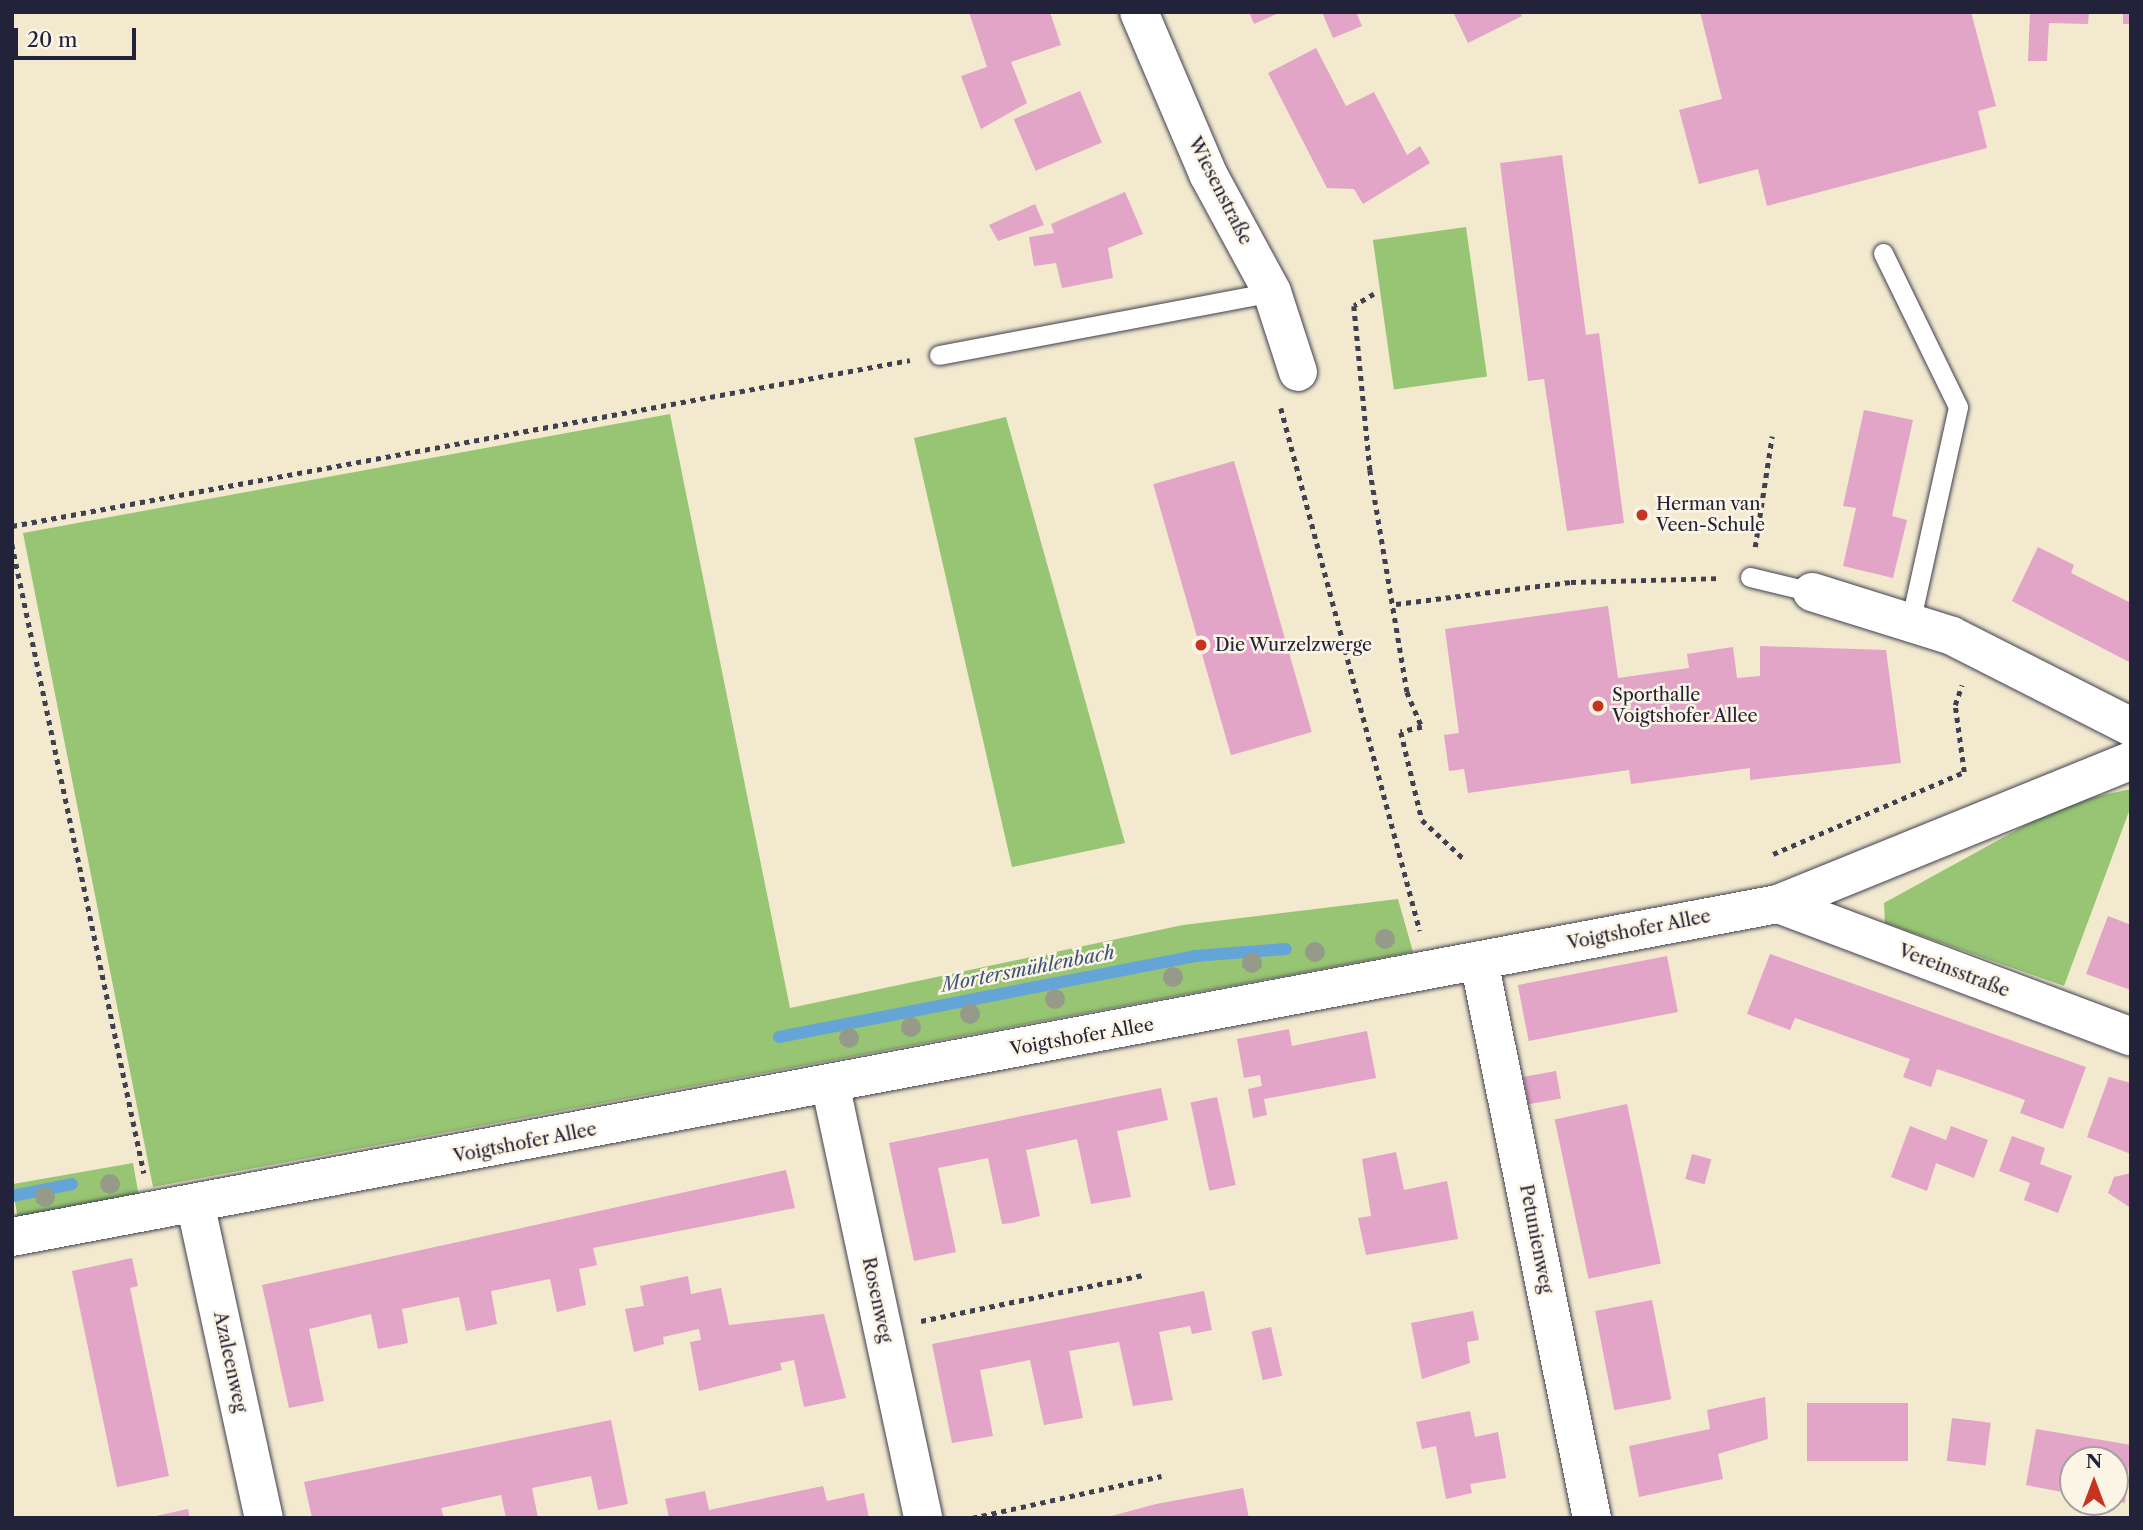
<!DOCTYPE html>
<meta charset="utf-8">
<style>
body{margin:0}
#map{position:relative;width:2143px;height:1530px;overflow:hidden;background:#f2e9cf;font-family:"Libre Caslon Text",serif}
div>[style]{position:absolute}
.green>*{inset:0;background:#97c573;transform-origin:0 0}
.stream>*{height:12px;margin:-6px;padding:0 6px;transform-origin:6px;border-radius:6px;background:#64a4d7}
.building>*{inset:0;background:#e2a4c7;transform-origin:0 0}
.path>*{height:4.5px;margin-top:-2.25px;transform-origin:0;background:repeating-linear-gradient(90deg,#414051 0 5px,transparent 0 10px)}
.roads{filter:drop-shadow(0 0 2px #414051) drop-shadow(0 0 2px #414051)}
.service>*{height:19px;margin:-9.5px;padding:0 9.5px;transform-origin:9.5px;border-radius:9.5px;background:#fff}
.minor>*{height:38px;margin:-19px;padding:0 19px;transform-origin:19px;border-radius:19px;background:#fff}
.trees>*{width:20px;height:20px;margin:-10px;border-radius:50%;background:#969b89}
.dots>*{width:19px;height:19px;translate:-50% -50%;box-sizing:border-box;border:4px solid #fcf5e5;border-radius:50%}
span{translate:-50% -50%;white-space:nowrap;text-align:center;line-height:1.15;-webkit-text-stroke:5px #fcf5e5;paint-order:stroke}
.street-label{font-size:18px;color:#22223b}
.poi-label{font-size:18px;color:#22223b}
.left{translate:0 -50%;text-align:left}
.water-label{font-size:19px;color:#3c5679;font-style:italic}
.frame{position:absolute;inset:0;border:14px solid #22223b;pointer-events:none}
.north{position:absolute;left:2059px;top:1446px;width:70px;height:70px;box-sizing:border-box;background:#fcf5e5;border:2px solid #a5a1a1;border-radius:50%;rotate:0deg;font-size:19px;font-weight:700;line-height:28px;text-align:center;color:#22223b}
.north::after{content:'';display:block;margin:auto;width:24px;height:32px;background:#c8321e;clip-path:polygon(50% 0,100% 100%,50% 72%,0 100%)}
.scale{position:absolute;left:14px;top:28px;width:122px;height:32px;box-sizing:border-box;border:4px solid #22223b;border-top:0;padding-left:9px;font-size:21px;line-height:24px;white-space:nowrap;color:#22223b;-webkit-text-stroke:5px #fcf5e5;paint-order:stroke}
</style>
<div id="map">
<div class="green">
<i style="left:1466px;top:227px;width:151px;height:94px;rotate:82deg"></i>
<i style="clip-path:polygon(670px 414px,790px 1008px,1183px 925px,1398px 899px,1413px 952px,153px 1187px,23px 533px)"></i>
<i style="clip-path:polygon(1006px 417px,1125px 843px,1012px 867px,914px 438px)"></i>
<i style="clip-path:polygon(2131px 789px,2131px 806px,2064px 986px,1885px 923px,1884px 903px,2066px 803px)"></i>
<i style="left:133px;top:1163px;width:34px;height:123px;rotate:80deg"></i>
</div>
<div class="stream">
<i style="left:779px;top:1037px;width:424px;rotate:-11deg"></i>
<i style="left:1195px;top:956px;width:91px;rotate:-4.4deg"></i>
<i style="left:12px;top:1196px;width:61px;rotate:-11.3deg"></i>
</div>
<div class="building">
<i style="clip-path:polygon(969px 12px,1050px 12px,1061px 45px,1011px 62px,1027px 103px,981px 129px,961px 76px,987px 67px)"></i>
<i style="clip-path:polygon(1249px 12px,1281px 12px,1254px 24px)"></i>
<i style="clip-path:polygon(1322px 12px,1356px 12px,1362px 26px,1333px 38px)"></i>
<i style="clip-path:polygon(1453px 12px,1520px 12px,1522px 16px,1468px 43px)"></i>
<i style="clip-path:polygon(1700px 12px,1971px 12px,1996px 106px,1978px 111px,1987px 148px,1767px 206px,1758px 169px,1699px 184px,1679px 110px,1722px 99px)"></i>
<i style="clip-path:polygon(2030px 12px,2089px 12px,2088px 24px,2049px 23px,2047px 61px,2028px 61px)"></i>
<i style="left:2123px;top:12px;width:8px;height:12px"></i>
<i style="clip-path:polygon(1316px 48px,1346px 106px,1374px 92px,1407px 155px,1420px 146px,1430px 163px,1363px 204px,1354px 189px,1327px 188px,1268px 73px)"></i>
<i style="left:1080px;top:91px;width:56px;height:72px;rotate:67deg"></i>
<i style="clip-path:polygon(1562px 155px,1586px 335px,1599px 333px,1624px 523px,1567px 531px,1544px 379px,1528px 381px,1500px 163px)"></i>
<i style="clip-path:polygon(1125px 192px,1143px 234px,1108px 248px,1113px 278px,1062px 288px,1056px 263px,1034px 266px,1029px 237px,1054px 233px,1051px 224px)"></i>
<i style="clip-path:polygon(1035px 204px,1044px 225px,998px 241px,989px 225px)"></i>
<i style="clip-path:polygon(1864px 410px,1913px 420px,1892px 516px,1907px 520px,1893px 578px,1843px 566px,1856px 508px,1843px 506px)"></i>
<i style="left:1234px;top:461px;width:282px;height:84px;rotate:74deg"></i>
<i style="clip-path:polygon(2038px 547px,2074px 565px,2071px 573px,2131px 603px,2131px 663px,2012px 601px)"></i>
<i style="clip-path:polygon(1608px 606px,1618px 678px,1689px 668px,1687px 654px,1733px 647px,1737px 678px,1760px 676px,1760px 646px,1886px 650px,1901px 763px,1750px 780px,1750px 768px,1631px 784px,1629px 770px,1468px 793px,1464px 769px,1449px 771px,1444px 735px,1459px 733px,1445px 629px)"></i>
<i style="clip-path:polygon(2108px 916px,2131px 925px,2131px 990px,2086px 974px)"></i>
<i style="clip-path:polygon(1770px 954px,2086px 1067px,2063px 1129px,2020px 1113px,2025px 1100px,1967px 1079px,1937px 1069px,1931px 1087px,1903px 1077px,1910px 1059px,1795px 1018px,1790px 1030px,1747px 1014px)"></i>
<i style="left:1667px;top:956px;width:57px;height:152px;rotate:79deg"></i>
<i style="clip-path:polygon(1289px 1029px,1292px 1046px,1367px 1031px,1376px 1078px,1264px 1099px,1267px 1115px,1253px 1118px,1248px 1089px,1262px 1086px,1260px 1075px,1244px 1078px,1237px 1039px)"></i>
<i style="left:1556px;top:1071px;width:28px;height:33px;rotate:80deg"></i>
<i style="clip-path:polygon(2109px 1077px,2131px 1083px,2131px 1154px,2087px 1137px)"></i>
<i style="clip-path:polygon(1161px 1088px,1168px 1120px,1117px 1131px,1131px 1197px,1091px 1204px,1077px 1139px,1026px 1150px,1040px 1216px,1012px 1223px,1002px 1224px,988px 1158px,938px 1168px,956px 1252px,914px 1261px,889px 1143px)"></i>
<i style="left:1217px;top:1097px;width:90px;height:27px;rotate:78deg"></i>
<i style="left:1627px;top:1104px;width:163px;height:74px;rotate:78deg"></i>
<i style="clip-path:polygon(1910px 1126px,1946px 1140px,1951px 1126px,1988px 1140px,1974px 1178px,1936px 1163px,1927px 1191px,1891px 1177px)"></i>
<i style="clip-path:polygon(2012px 1136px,2045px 1148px,2040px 1164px,2072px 1176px,2058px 1213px,2024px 1200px,2030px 1183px,1999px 1171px)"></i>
<i style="clip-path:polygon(1396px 1152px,1404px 1190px,1447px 1181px,1458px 1239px,1366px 1255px,1358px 1218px,1371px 1216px,1362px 1159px)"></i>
<i style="left:1692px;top:1154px;width:20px;height:26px;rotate:15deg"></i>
<i style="clip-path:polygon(786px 1170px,795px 1208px,593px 1248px,597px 1265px,579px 1269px,586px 1305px,557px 1312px,550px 1279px,491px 1291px,497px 1324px,466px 1331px,459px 1297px,402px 1309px,408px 1343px,378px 1349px,371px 1314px,309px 1329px,324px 1401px,289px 1408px,262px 1285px)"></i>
<i style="clip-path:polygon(2131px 1173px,2131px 1208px,2108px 1193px,2114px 1177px)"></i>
<i style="clip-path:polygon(132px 1258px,138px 1286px,130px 1288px,169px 1476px,117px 1487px,72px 1271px)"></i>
<i style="clip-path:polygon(688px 1276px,691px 1294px,721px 1288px,729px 1325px,824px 1314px,846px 1398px,804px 1407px,794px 1360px,780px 1363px,782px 1370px,699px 1391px,690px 1342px,701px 1340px,699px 1329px,663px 1337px,664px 1344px,634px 1352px,625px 1309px,644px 1306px,640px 1286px)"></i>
<i style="clip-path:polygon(1204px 1291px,1212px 1330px,1192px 1334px,1190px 1326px,1159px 1332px,1173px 1400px,1133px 1406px,1119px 1342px,1069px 1351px,1083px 1418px,1044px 1425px,1030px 1360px,980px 1370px,993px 1436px,952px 1443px,932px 1344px)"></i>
<i style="left:1652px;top:1300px;width:101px;height:58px;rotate:79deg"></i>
<i style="clip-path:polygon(1473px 1311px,1479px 1340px,1467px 1342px,1470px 1363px,1422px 1379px,1411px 1323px)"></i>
<i style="left:1271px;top:1327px;width:50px;height:20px;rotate:77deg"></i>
<i style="clip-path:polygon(1765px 1397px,1768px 1439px,1718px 1454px,1723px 1479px,1639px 1497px,1629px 1446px,1710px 1429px,1707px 1410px)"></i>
<i style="left:1807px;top:1403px;width:101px;height:58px"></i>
<i style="clip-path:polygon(1470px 1411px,1475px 1437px,1498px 1432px,1506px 1478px,1470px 1484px,1472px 1493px,1446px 1499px,1436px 1446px,1422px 1449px,1416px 1422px)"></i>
<i style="left:1952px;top:1418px;width:39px;height:43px;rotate:7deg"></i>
<i style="clip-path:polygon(611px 1420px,628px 1504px,598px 1510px,591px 1476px,532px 1488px,538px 1518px,506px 1518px,501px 1495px,441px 1508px,444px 1518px,312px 1518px,304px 1482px)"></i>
<i style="clip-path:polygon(2036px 1429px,2131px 1445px,2125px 1503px,2115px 1501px,2115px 1460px,2073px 1460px,2073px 1494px,2026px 1485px)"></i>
<i style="clip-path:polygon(823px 1486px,827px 1501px,864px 1493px,869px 1518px,669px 1518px,665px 1499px,705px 1491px,709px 1510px)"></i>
<i style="clip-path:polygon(1243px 1488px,1249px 1518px,1104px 1518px,1156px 1504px)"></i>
<i style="clip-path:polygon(188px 1509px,190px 1518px,152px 1518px,151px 1517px)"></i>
</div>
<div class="path">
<i style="left:1374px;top:294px;width:23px;rotate:149deg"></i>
<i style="left:1354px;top:306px;width:165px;rotate:84.4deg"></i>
<i style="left:1370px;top:470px;width:225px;rotate:80.5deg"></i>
<i style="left:1407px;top:692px;width:38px;rotate:67deg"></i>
<i style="left:1422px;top:727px;width:22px;rotate:167deg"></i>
<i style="left:1401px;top:732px;width:90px;rotate:76.6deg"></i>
<i style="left:1422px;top:820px;width:57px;rotate:42.9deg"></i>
<i style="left:1281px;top:408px;width:541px;rotate:75.12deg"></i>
<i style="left:12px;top:526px;width:913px;rotate:-10.47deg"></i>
<i style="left:12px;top:544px;width:643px;rotate:78.15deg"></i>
<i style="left:1755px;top:547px;width:112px;rotate:-81.3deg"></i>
<i style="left:1396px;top:604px;width:176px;rotate:-7.2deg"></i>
<i style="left:1571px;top:582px;width:148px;rotate:-1.5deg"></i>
<i style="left:1773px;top:854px;width:208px;rotate:-23.2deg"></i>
<i style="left:1964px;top:772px;width:68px;rotate:-97.7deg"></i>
<i style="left:1955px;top:705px;width:21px;rotate:-71deg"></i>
<i style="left:921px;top:1321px;width:227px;rotate:-11.7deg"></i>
<i style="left:972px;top:1518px;width:194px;rotate:-12.5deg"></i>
</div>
<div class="roads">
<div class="service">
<i style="left:1883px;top:253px;width:171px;rotate:64deg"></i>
<i style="left:1958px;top:407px;width:221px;rotate:102.5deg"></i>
<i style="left:939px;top:355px;width:339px;rotate:-10.7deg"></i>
<i style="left:1750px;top:577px;width:64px;rotate:13.6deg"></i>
</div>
<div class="minor">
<i style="left:1139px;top:12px;width:176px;rotate:66.9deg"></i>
<i style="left:1208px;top:174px;width:134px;rotate:61.5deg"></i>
<i style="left:1272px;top:292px;width:84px;rotate:72deg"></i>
<i style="left:1812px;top:592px;width:147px;rotate:17.4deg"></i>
<i style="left:1952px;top:636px;width:201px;rotate:26.9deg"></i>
<i style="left:1778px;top:904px;width:377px;rotate:20.6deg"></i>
<i style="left:1479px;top:961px;width:568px;rotate:78.53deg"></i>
<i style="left:830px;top:1083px;width:445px;rotate:77.9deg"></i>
<i style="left:196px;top:1207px;width:318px;rotate:77.7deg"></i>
<i style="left:12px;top:1237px;width:1797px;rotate:-10.68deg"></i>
<i style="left:1778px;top:904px;width:381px;rotate:-22.1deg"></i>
</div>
</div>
<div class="trees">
<i style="left:1385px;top:939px"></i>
<i style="left:1315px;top:952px"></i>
<i style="left:1252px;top:963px"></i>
<i style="left:1173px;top:977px"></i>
<i style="left:1055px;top:999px"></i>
<i style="left:970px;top:1014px"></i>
<i style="left:911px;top:1027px"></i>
<i style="left:849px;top:1038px"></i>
<i style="left:110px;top:1184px"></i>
<i style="left:45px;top:1197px"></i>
</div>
<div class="dots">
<i style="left:1642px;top:515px;background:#c8321e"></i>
<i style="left:1201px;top:645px;background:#c8321e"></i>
<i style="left:1598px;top:706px;background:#c8321e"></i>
</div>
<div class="street-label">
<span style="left:1220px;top:191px;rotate:63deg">Wiesenstraße</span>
<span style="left:1639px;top:930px;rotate:-11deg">Voigtshofer Allee</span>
<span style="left:1954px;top:971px;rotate:21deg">Vereinsstraße</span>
<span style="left:1082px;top:1037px;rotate:-10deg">Voigtshofer Allee</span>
<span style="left:525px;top:1143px;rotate:-11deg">Voigtshofer Allee</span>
<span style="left:1536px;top:1239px;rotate:79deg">Petunienweg</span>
<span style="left:877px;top:1300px;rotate:78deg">Rosenweg</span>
<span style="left:230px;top:1362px;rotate:78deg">Azaleenweg</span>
</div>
<div class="poi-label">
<span class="left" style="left:1656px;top:515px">Herman van<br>Veen-Schule</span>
<span class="left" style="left:1215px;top:645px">Die Wurzelzwerge</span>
<span class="left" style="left:1612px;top:706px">Sporthalle<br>Voigtshofer Allee</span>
</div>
<div class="water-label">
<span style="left:1028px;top:969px;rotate:-11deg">Mortersmühlenbach</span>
</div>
<div class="frame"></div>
<div class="north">N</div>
<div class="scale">20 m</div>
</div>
